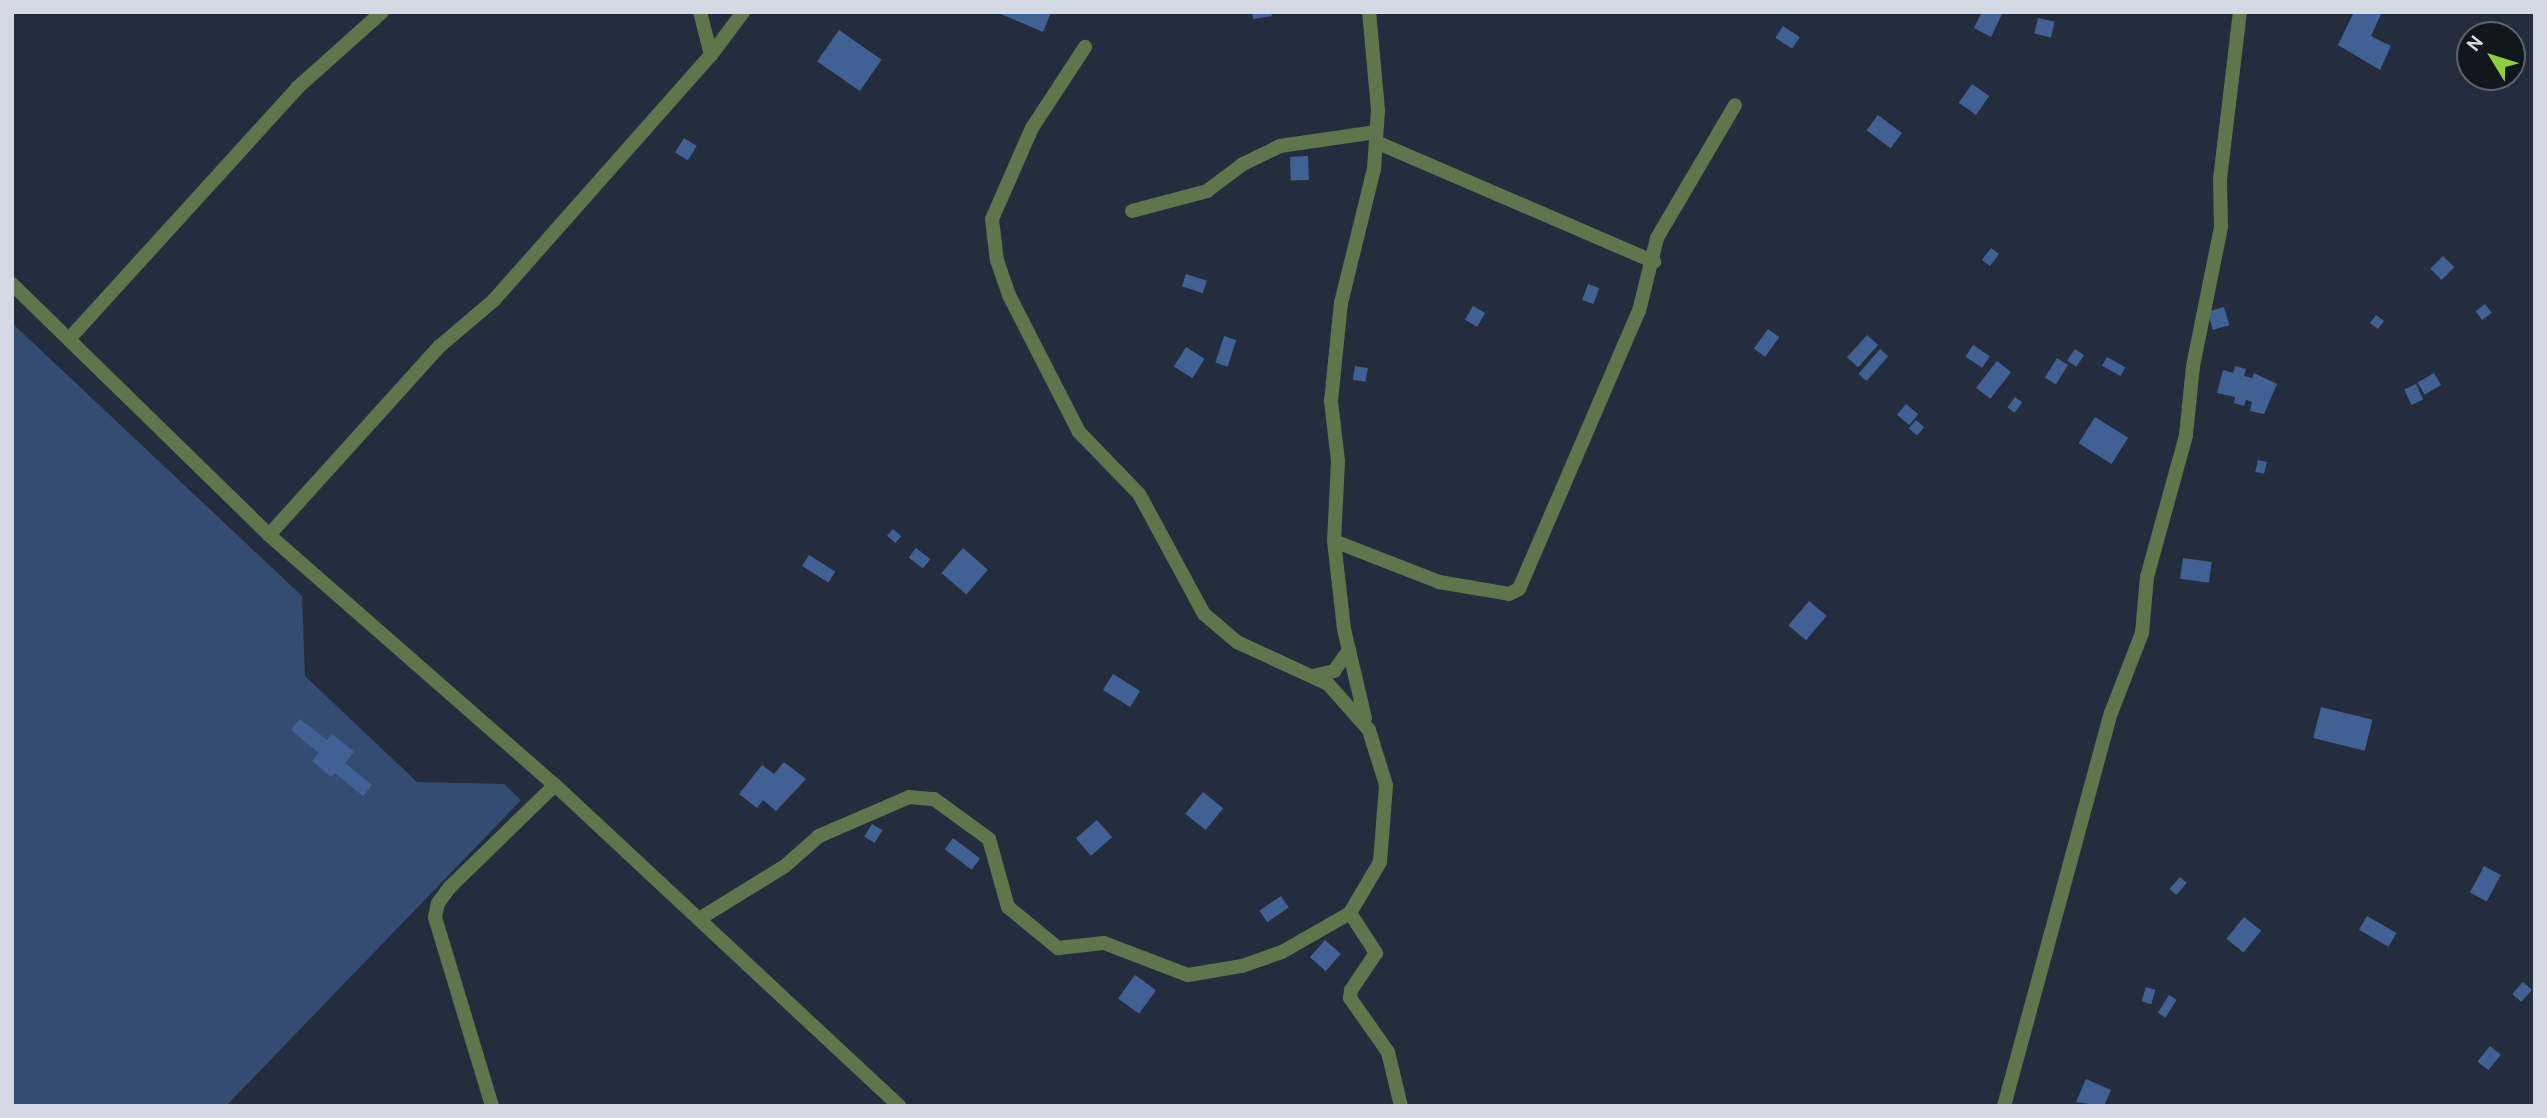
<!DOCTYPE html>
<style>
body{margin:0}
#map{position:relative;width:2547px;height:1118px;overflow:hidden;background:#242d3d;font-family:Overpass,sans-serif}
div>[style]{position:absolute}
.green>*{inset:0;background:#344c72}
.building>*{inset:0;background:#416195;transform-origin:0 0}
.minor>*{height:14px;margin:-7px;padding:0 7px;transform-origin:7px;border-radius:7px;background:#5f754b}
.tertiary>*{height:14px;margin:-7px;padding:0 7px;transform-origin:7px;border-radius:7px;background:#5f754b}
span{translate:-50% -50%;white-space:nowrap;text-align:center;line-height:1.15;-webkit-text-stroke:5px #11151c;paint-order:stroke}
.frame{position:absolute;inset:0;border:14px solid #d4dae4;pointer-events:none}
.north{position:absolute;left:2456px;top:21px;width:70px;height:70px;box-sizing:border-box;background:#11151c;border:2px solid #5f646c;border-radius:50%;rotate:308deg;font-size:19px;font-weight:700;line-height:28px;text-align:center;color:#d4dae4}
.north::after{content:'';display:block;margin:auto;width:24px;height:32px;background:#8ece43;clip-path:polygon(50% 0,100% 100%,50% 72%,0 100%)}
</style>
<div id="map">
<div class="green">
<i style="clip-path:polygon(12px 323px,302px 596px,305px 676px,417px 782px,504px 784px,521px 800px,226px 1106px,12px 1106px)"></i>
</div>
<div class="building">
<i style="clip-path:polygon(996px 12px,1051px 12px,1043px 32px)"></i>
<i style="clip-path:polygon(1252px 12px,1271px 12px,1272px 16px,1253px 19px)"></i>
<i style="clip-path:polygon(1982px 12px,2003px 12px,1991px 37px,1974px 28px)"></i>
<i style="clip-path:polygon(2354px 12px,2382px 12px,2371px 36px,2391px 46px,2380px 70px,2338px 45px)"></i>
<i style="left:2038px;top:18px;width:17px;height:16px;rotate:13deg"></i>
<i style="left:1783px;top:26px;width:20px;height:14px;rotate:33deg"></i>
<i style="left:839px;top:30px;width:52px;height:38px;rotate:35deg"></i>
<i style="left:1972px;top:84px;width:21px;height:23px;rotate:35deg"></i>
<i style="left:1878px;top:115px;width:30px;height:19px;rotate:37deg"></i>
<i style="left:684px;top:138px;width:15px;height:17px;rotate:32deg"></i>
<i style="left:1308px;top:156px;width:24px;height:18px;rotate:88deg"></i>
<i style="left:1991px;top:248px;width:10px;height:15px;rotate:37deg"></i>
<i style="left:2443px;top:256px;width:16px;height:18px;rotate:45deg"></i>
<i style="left:1186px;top:274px;width:22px;height:13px;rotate:18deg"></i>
<i style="left:1588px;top:284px;width:12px;height:17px;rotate:20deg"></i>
<i style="left:2485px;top:304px;width:11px;height:12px;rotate:52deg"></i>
<i style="left:1473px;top:306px;width:14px;height:16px;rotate:30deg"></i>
<i style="left:2224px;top:307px;width:19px;height:17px;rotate:74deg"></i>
<i style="left:2376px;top:315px;width:10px;height:10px;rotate:37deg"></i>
<i style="left:1768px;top:329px;width:14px;height:24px;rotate:36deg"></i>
<i style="left:1867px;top:335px;width:15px;height:30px;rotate:42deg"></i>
<i style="left:1224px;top:336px;width:13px;height:28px;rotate:18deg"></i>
<i style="left:1973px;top:345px;width:20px;height:14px;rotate:33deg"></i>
<i style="left:1186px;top:347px;width:22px;height:23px;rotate:32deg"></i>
<i style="left:1880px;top:349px;width:11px;height:33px;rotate:41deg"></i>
<i style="left:2075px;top:349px;width:11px;height:14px;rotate:34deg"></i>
<i style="left:2107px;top:357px;width:21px;height:10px;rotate:29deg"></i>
<i style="left:2057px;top:358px;width:13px;height:23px;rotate:32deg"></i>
<i style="left:1997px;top:361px;width:18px;height:34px;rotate:38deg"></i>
<i style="left:1355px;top:366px;width:13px;height:14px;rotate:9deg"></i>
<i style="clip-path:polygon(2235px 366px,2246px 369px,2244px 376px,2252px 378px,2254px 373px,2277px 384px,2264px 414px,2250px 411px,2252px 402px,2246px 400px,2244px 406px,2234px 403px,2235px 397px,2217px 393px,2223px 370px,2233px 373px)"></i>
<i style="left:2434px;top:373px;width:14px;height:19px;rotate:60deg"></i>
<i style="left:2416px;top:384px;width:17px;height:13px;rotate:65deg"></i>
<i style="left:2015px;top:397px;width:9px;height:13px;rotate:36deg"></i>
<i style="left:1906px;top:404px;width:16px;height:14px;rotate:40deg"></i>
<i style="left:2095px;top:417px;width:39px;height:31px;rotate:32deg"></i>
<i style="left:1916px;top:420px;width:11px;height:11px;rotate:41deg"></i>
<i style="left:2258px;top:460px;width:9px;height:12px;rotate:13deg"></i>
<i style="left:893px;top:529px;width:11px;height:9px;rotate:41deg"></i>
<i style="left:916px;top:548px;width:18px;height:12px;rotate:38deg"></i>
<i style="left:963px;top:548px;width:33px;height:33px;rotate:41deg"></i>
<i style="left:809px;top:555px;width:31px;height:13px;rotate:32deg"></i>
<i style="left:2183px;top:558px;width:29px;height:21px;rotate:8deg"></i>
<i style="left:1809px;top:601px;width:23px;height:32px;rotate:40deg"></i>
<i style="left:1113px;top:674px;width:32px;height:19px;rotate:32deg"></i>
<i style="left:2321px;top:707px;width:53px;height:32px;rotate:14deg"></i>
<i style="clip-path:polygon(300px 719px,327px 740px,332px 734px,354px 752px,345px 763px,372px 785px,363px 796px,335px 773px,331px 777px,312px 761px,319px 753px,291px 730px)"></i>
<i style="clip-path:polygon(784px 762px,806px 779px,776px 811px,763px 800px,757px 808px,739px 794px,762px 765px,774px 774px)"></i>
<i style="left:1203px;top:792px;width:26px;height:28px;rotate:39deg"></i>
<i style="left:1097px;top:820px;width:23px;height:28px;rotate:49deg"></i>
<i style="left:872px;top:824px;width:12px;height:15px;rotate:31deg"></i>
<i style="left:953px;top:838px;width:34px;height:14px;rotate:37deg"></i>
<i style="left:2484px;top:866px;width:19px;height:30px;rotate:28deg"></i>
<i style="left:2180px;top:877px;width:9px;height:16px;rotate:41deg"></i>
<i style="left:1281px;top:896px;width:14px;height:26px;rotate:56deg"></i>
<i style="left:2367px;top:916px;width:34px;height:16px;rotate:30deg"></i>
<i style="left:2244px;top:917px;width:22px;height:28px;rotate:39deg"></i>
<i style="left:1325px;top:940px;width:21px;height:23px;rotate:41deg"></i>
<i style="left:1135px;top:975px;width:26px;height:29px;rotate:36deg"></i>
<i style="left:2523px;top:982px;width:12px;height:16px;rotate:42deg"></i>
<i style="left:2146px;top:987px;width:10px;height:15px;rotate:17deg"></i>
<i style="left:2169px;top:995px;width:9px;height:21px;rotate:32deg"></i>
<i style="left:2490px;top:1046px;width:14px;height:20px;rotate:39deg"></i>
<i style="clip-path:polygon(2086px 1079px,2111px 1090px,2104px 1106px,2076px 1102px)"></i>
</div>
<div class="minor">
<i style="left:711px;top:55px;width:54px;rotate:-53.3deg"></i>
<i style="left:1376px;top:142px;width:303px;rotate:23.3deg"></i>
<i style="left:1132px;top:211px;width:78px;rotate:-14.9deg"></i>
<i style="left:1207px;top:191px;width:45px;rotate:-36.9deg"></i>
<i style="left:1243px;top:164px;width:41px;rotate:-25.9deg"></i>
<i style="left:1280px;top:146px;width:97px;rotate:-8.3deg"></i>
<i style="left:69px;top:339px;width:339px;rotate:-47.7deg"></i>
<i style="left:297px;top:88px;width:114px;rotate:-41.8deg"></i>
<i style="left:269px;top:535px;width:255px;rotate:-47.9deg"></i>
<i style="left:440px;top:346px;width:71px;rotate:-40.4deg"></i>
<i style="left:494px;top:300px;width:327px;rotate:-48.5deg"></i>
<i style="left:711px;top:55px;width:44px;rotate:-104.3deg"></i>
<i style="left:1334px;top:541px;width:113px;rotate:21.3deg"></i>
<i style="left:1439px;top:582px;width:71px;rotate:9.7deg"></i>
<i style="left:1509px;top:594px;width:11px;rotate:-27deg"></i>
<i style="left:1519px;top:589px;width:303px;rotate:-66.7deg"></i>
<i style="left:1639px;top:311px;width:75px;rotate:-76.1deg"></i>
<i style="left:1657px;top:238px;width:154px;rotate:-59.6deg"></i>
<i style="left:1313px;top:676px;width:22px;rotate:-13deg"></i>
<i style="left:1334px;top:671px;width:26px;rotate:-54deg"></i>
<i style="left:1365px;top:718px;width:91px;rotate:-103.3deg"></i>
<i style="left:1344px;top:629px;width:89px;rotate:-96.5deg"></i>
<i style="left:1334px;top:541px;width:80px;rotate:-87.1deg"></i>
<i style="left:1338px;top:461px;width:60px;rotate:-96.7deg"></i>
<i style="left:1331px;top:401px;width:99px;rotate:-84.2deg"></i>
<i style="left:1341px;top:303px;width:138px;rotate:-76.2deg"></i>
<i style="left:1374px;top:169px;width:59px;rotate:-86.1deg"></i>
<i style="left:1378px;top:110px;width:98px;rotate:-95.2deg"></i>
<i style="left:1350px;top:913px;width:48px;rotate:57deg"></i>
<i style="left:1376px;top:953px;width:45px;rotate:124deg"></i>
<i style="left:1351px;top:990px;width:8px;rotate:97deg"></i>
<i style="left:1350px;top:998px;width:66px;rotate:54.9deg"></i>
<i style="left:1388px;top:1052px;width:56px;rotate:76.5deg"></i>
<i style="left:699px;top:919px;width:101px;rotate:-31.6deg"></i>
<i style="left:785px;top:866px;width:45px;rotate:-41.4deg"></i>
<i style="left:819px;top:836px;width:98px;rotate:-23.4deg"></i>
<i style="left:909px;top:797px;width:25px;rotate:5deg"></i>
<i style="left:934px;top:799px;width:68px;rotate:36deg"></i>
<i style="left:989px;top:839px;width:71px;rotate:74.4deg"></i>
<i style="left:1008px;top:907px;width:65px;rotate:39.4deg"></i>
<i style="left:1058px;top:948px;width:46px;rotate:-6.2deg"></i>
<i style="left:1104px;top:943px;width:90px;rotate:20.9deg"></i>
<i style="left:1188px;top:975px;width:55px;rotate:-9.5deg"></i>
<i style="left:1242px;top:966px;width:42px;rotate:-19.3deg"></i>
<i style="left:1282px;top:952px;width:78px;rotate:-29.8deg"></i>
<i style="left:1350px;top:913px;width:59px;rotate:-59.5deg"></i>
<i style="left:1380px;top:862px;width:77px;rotate:-85.5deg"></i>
<i style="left:1386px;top:785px;width:58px;rotate:-107.2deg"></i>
<i style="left:1369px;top:730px;width:62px;rotate:-131.7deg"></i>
<i style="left:1328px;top:684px;width:100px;rotate:-155.2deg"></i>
<i style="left:1237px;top:642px;width:43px;rotate:-139.7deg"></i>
<i style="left:1204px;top:614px;width:136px;rotate:-118.4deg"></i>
<i style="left:1139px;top:494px;width:86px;rotate:-134.1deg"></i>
<i style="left:1079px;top:432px;width:154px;rotate:-117.1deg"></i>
<i style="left:1009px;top:295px;width:36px;rotate:-109deg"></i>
<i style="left:997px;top:261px;width:42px;rotate:-96.8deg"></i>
<i style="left:992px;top:219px;width:99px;rotate:-66.3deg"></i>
<i style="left:1032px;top:128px;width:97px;rotate:-56.8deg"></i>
<i style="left:492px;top:1106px;width:197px;rotate:-106.8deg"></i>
<i style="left:435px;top:917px;width:14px;rotate:-78deg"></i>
<i style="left:438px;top:903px;width:20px;rotate:-53deg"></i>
<i style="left:450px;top:887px;width:146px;rotate:-44.2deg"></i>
<i style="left:2004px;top:1106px;width:407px;rotate:-74.8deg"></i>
<i style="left:2111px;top:713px;width:86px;rotate:-68.8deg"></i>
<i style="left:2142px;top:633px;width:56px;rotate:-84.9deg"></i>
<i style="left:2147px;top:577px;width:147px;rotate:-74.6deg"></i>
<i style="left:2186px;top:435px;width:69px;rotate:-84.2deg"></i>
<i style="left:2193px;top:366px;width:142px;rotate:-78.6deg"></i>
<i style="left:2221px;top:227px;width:48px;rotate:-91.2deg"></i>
<i style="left:2220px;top:179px;width:168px;rotate:-83.2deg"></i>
</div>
<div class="tertiary">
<i style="left:12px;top:284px;width:359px;rotate:44.3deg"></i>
<i style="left:269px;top:535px;width:380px;rotate:41.2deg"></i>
<i style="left:555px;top:785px;width:471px;rotate:43deg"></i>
</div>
<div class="frame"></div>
<div class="north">N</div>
</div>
